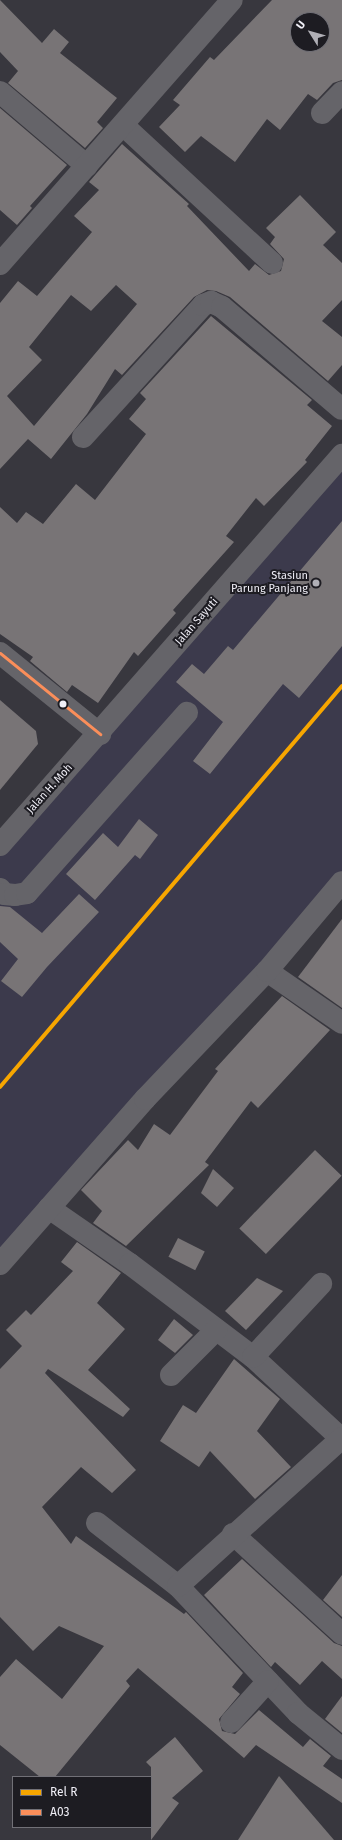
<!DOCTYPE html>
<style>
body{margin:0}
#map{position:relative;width:342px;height:1840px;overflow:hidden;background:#38373e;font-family:"Fira Sans",sans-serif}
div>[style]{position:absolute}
.built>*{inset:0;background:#3c3a4c}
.building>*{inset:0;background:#787476;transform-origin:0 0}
.minor>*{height:22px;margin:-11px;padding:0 11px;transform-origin:11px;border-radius:11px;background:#656469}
.bus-1>*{height:3px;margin:-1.5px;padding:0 1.5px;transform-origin:1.5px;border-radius:1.5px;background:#fa8e5a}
.rail-1>*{height:4px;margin:-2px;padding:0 2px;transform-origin:2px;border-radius:2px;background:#f7a600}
.dots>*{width:11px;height:11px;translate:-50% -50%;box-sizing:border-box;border:2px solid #1d1c22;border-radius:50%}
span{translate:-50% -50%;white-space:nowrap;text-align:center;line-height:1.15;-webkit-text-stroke:4px #1d1c22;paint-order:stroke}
.poi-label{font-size:11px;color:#f0eff7}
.right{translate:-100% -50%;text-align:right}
.street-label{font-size:11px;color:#f0eff7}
.legend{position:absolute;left:12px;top:1776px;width:140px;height:52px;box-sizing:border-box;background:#1d1c22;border:1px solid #717077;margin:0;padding:5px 7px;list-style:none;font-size:12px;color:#f0eff7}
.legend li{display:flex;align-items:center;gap:8px;height:20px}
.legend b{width:20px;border:1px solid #717077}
.north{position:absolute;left:290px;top:12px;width:40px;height:40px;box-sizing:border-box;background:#1d1c22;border:1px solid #717077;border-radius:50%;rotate:307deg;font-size:11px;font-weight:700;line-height:16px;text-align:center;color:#f0eff7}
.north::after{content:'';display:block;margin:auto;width:14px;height:18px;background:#b0afb6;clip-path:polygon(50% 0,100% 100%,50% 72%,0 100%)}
</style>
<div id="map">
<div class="built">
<i style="clip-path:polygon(342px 446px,342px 876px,0 1264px,0 852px)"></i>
</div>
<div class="building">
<i style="clip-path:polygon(0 0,42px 43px,54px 29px,69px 42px,60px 53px,117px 98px,97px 122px,103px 128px,85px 148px,8px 83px,18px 71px,0 52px)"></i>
<i style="clip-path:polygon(evenodd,272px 0,342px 0,342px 80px,333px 83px,317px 100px,308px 94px,280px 130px,267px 119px,235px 162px,201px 136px,185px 152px,159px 127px,180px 105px,173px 100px,210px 57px,214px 60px,272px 0,298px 20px,322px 20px,322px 44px,298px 44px,298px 20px)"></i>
<i style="clip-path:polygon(0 108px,67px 165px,30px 206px,32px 208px,17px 225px,0 210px)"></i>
<i style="clip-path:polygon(evenodd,122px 144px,189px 204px,187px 206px,249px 271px,255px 264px,269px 275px,281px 271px,284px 259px,270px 244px,275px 237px,266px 228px,300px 195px,336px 232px,323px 245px,342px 263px,342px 300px,322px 321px,342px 337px,342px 365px,328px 381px,230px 297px,216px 291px,207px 290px,194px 297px,122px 375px,115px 369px,87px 414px,51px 459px,28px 439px,0 469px,0 303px,18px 281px,37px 296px,92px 232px,74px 216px,99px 190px,89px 182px,122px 144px,116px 285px,137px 304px,34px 426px,7px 396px,42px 360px,29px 347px,71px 295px,91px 311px,116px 285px)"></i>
<i style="clip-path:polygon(211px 316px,312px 400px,307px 405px,332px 426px,305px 460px,307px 462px,264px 506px,256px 498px,226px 536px,234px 542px,173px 610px,176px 613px,138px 656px,134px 652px,98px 703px,72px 685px,67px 692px,30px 661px,33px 657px,0 634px,0 507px,17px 523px,26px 512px,43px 524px,76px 484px,95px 500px,146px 434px,129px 419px,146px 399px,140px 393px)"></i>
<i style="clip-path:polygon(342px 521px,342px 646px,299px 698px,283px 684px,210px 774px,193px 761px,223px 722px,176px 682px,192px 664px,204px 674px,228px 646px,233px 650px)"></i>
<i style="clip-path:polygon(0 700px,36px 731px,38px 744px,0 790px)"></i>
<i style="clip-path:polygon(139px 819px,158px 835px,140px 859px,135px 855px,95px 900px,66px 874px,103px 833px,118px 847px)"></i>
<i style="clip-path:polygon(79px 894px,99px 912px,47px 967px,22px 997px,1px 981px,18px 959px,0 942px,0 906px,10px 907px,42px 933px)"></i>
<i style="clip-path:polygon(342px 919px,342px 1008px,298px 977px)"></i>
<i style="clip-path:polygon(282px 996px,330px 1030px,258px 1108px,251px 1101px,205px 1162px,209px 1165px,126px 1246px,93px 1223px,102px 1211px,81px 1190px,128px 1140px,138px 1150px,154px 1124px,170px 1135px,218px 1071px,215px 1069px)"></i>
<i style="left:315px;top:1150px;width:37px;height:109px;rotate:44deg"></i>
<i style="clip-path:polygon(213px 1169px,234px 1188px,217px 1207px,201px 1193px)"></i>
<i style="left:178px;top:1238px;width:30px;height:21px;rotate:27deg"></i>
<i style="clip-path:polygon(77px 1242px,121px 1273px,97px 1303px,125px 1329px,88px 1370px,130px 1409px,123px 1417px,48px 1369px,45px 1373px,136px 1470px,112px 1493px,81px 1467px,42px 1507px,71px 1544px,76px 1536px,184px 1614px,186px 1612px,243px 1673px,232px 1687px,240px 1694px,219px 1719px,222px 1731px,235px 1734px,259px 1710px,303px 1747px,310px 1739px,331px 1756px,323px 1766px,342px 1779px,342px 1803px,256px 1745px,244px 1758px,138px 1668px,126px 1681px,130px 1686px,55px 1777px,40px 1777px,0 1745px,0 1677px,16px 1659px,62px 1699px,104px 1646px,59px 1626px,33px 1651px,0 1617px,0 1369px,22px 1346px,6px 1330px,26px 1310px,31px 1315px,73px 1271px,61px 1262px)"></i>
<i style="clip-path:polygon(257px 1278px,283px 1291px,246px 1330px,225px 1311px)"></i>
<i style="clip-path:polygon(174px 1319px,193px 1335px,175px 1353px,158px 1340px)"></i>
<i style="clip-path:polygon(234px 1359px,280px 1399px,257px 1431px,291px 1467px,255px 1499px,210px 1451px,199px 1467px,160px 1441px,183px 1405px,196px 1413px)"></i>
<i style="clip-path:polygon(242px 1559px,334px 1643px,342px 1646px,342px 1679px,322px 1661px,300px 1685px,275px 1662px,271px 1667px,204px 1595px)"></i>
<i style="clip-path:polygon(342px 1575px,342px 1617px,323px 1600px)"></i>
<i style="clip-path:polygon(342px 1696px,342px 1733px,325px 1719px)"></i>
<i style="clip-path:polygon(175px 1737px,203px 1771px,172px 1798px,179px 1803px,151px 1840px,151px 1767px,146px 1762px)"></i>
<i style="clip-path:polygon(279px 1776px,334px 1840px,238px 1840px)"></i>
</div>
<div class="minor">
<i style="left:0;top:92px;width:114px;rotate:40.4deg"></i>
<i style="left:322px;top:113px;width:29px;rotate:-46deg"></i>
<i style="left:123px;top:125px;width:203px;rotate:42.8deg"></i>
<i style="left:0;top:264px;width:351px;rotate:-48.7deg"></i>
<i style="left:83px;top:437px;width:178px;rotate:-47.7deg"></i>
<i style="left:203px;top:305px;width:9px;rotate:-21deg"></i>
<i style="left:211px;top:302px;width:12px;rotate:24deg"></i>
<i style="left:222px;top:307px;width:157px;rotate:40.4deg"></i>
<i style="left:0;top:653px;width:129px;rotate:39deg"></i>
<i style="left:0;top:845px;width:519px;rotate:-48.75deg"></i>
<i style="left:0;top:889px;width:6px;rotate:51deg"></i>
<i style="left:4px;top:894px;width:11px;rotate:5deg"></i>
<i style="left:15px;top:895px;width:12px;rotate:-9deg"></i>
<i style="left:27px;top:893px;width:241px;rotate:-48.4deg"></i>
<i style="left:267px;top:971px;width:91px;rotate:34.7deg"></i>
<i style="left:49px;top:1208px;width:98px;rotate:34.7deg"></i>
<i style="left:130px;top:1264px;width:154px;rotate:37.1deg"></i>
<i style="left:253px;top:1357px;width:121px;rotate:42.7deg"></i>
<i style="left:0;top:1264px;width:220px;rotate:-48.7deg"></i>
<i style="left:145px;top:1099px;width:177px;rotate:-46.4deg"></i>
<i style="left:267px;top:971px;width:116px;rotate:-49.9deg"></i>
<i style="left:253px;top:1357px;width:100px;rotate:-47deg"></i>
<i style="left:171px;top:1375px;width:64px;rotate:-45deg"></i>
<i style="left:97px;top:1523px;width:103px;rotate:37.9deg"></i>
<i style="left:178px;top:1586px;width:175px;rotate:46.6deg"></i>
<i style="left:298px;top:1713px;width:57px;rotate:39.3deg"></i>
<i style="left:233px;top:1534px;width:148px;rotate:42.5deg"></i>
<i style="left:178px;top:1586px;width:221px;rotate:-42.1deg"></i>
<i style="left:231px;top:1722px;width:55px;rotate:-47.9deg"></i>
</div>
<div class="bus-1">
<i style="left:0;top:653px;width:129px;rotate:39deg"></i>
</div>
<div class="rail-1">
<i style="left:0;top:1087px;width:527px;rotate:-49.54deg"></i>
</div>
<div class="dots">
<i style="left:316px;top:583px;background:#b0afb6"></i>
<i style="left:63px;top:704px;background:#f0eff7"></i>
</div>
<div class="poi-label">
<span class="right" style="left:308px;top:583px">Stasiun<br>Parung Panjang</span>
</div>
<div class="street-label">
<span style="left:197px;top:622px;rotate:-49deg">Jalan Sayuti</span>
<span style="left:50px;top:789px;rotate:-48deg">Jalan H. Moh</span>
</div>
<ul class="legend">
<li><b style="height:5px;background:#f7a600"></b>Rel R</li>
<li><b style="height:5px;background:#fa8e5a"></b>A03</li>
</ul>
<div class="north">U</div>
</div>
